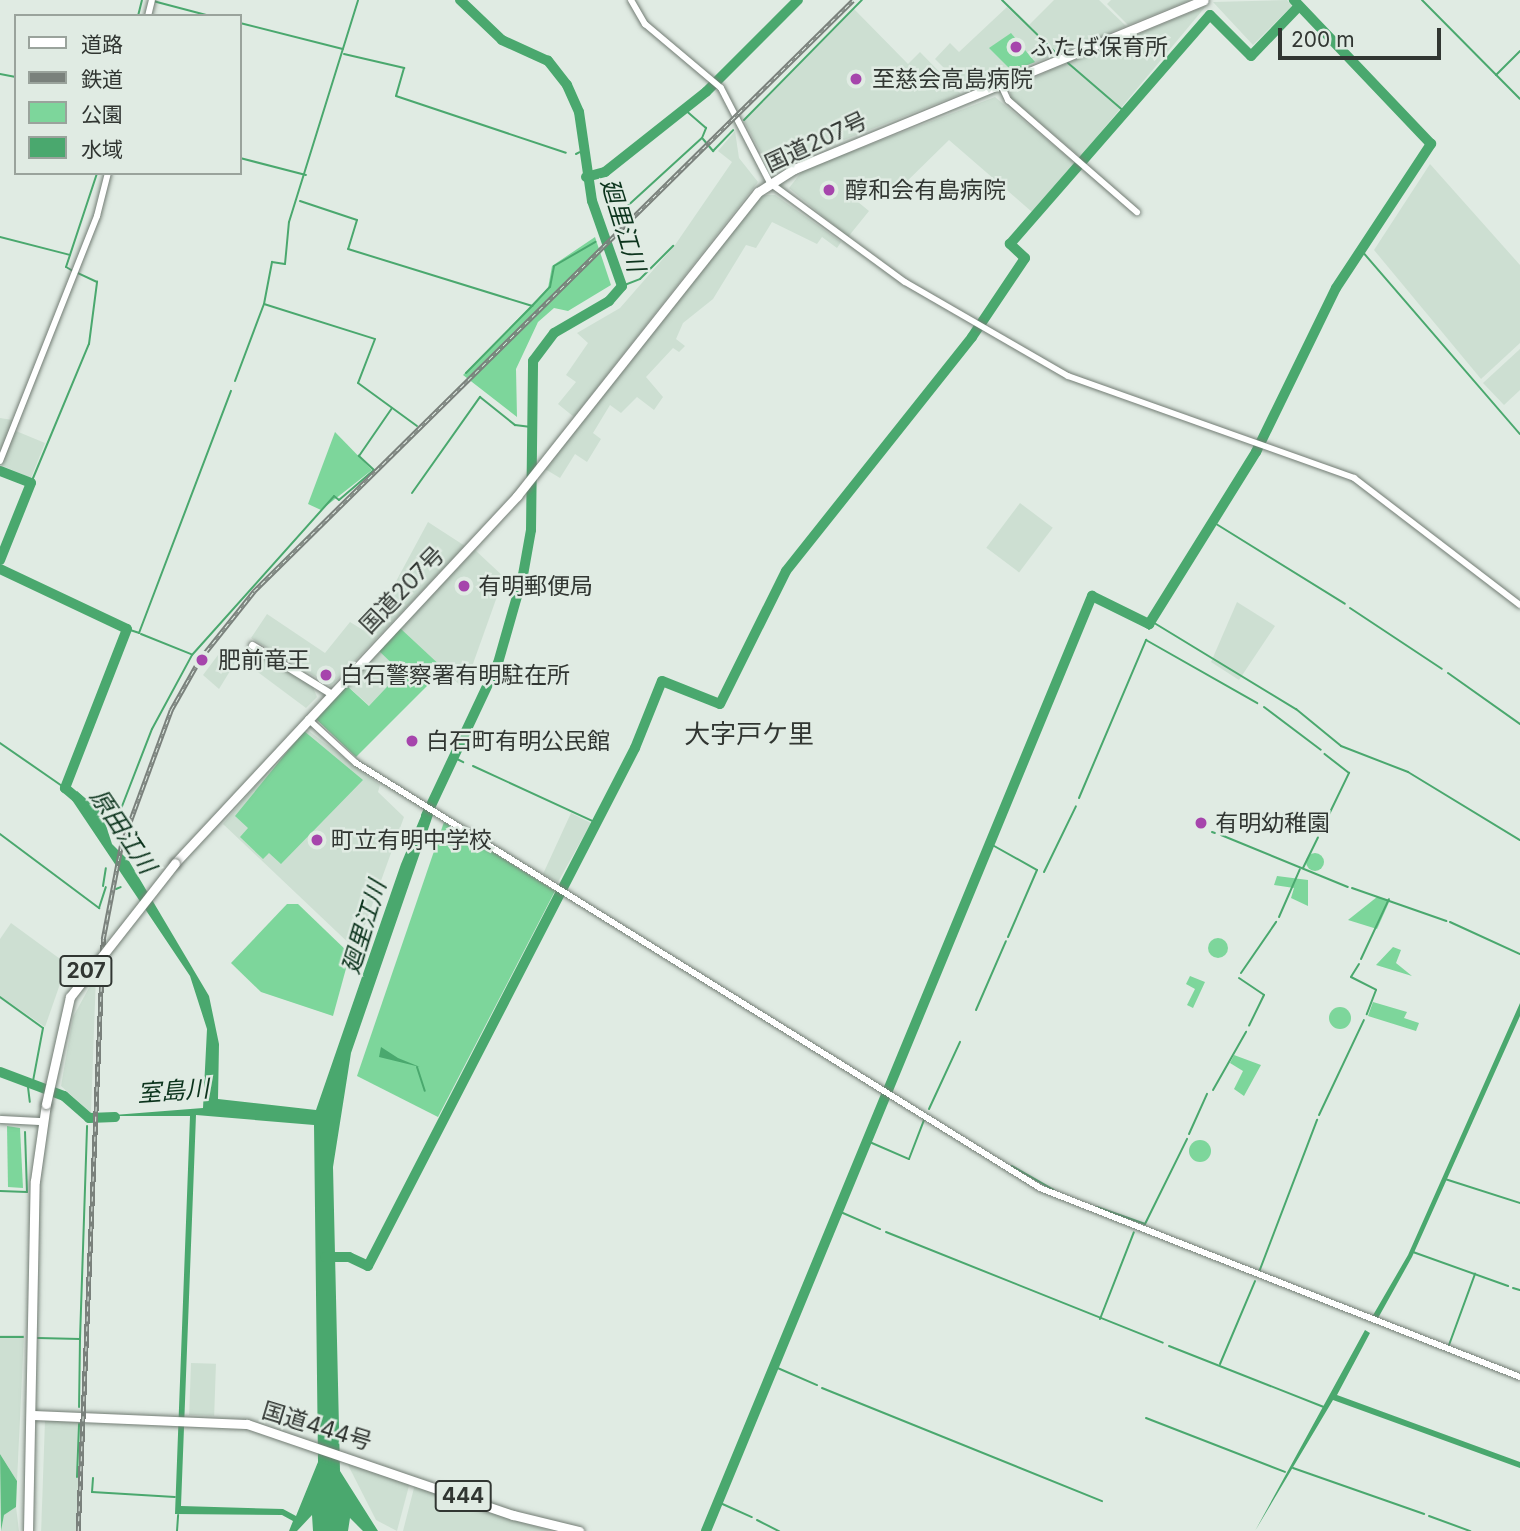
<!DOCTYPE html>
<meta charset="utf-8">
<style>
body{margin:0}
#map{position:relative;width:1520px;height:1531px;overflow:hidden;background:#e0ebe3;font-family:Inter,"Noto Sans JP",sans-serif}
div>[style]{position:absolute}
.built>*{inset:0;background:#cddfd2;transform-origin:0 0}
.green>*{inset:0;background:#7dd69b}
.round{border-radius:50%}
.forest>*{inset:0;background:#61be82}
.water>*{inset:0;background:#4aa86e}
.stream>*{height:2px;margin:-1px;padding:0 1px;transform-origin:1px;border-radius:1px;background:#4aa86e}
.river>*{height:10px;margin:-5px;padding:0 5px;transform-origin:5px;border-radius:5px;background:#4aa86e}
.roads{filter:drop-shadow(0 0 2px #727c74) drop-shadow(0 0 2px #727c74)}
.tertiary>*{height:6px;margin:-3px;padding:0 3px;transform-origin:3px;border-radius:3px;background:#fff}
.secondary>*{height:7px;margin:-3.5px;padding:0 3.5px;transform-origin:3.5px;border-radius:3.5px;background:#fff}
.trunk>*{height:9px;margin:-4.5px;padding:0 4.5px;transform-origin:4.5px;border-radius:4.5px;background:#fff}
.rail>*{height:4.5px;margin-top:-2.25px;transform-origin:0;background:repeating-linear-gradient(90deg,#e0ebe3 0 5px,#7a817c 0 10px);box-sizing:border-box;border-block:2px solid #7a817c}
.bridges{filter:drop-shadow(0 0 2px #727c74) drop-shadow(0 0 2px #727c74)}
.trunk-bridge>*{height:9px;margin:-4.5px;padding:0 4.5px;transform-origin:4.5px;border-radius:4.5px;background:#fff}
.dots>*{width:19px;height:19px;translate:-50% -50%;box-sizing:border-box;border:4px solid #e0ebe3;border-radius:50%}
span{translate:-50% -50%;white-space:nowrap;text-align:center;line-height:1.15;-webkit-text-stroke:5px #e0ebe3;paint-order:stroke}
.shield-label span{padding:2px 5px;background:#e0ebe3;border:2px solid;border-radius:5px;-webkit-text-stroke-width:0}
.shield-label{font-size:21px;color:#313632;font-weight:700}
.poi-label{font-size:23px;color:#313632}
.left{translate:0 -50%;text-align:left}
.street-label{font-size:23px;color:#313632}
.water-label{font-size:24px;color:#0c341d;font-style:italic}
.quarter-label{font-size:26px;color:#313632}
.legend{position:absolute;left:14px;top:14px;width:228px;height:161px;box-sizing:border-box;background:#e0ebe3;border:2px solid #9aa39c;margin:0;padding:9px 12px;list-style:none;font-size:21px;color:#313632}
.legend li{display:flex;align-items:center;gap:14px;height:35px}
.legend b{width:35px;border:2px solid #9aa39c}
.scale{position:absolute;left:1278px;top:28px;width:163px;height:32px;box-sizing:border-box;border:4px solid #313632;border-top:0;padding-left:9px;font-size:21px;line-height:24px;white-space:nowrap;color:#313632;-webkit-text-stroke:5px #e0ebe3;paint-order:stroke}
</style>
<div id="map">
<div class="built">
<i style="clip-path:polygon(1054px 0,1099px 0,1126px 26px,1058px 54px,1029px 25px)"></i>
<i style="clip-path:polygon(1111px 0,1190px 0,1128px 25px,1107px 4px)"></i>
<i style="clip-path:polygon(1287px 0,1292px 6px,1253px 45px,1213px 2px)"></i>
<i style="clip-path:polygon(1206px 6px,1080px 157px,1011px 98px,1010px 91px,1046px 72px)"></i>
<i style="clip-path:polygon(1007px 7px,1056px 55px,964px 88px,935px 59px,950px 43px,959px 52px)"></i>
<i style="clip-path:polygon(854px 9px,908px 64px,920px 52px,961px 94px,770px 169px,744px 121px)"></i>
<i style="clip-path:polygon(995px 97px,1075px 163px,1032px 212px,949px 140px,895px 193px,877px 178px,858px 202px,869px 211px,848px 237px,789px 188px,803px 170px)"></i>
<i style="clip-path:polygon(735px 131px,739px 158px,758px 182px,574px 417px,558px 404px,576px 382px,566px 375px,588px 343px,577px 333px,620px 308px,675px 245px,732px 162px,718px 151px)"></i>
<i style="clip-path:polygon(1430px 164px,1520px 265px,1520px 343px,1481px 379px,1374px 250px)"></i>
<i style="clip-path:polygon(762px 195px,775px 195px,841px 242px,837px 248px,822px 237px,817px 244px,772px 222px,756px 248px,746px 245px,713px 299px,683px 323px,676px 339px,685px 346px,679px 352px,673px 348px,646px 377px,663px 397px,654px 410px,637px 397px,621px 413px,610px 405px,593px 433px,601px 439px,587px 462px,575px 454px,560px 478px,545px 469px)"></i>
<i style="clip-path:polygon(1520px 349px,1520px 390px,1504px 405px,1483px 383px)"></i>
<i style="clip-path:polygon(0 418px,19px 421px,16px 431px,45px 443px,31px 478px,0 465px)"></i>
<i style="left:1020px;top:503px;width:41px;height:56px;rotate:37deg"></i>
<i style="clip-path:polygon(428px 522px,465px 546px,331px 686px,251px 638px,267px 614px,325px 653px,350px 622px,363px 630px,386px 600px)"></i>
<i style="clip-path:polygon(475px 550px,504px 577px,464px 689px,400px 628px)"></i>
<i style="clip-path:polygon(1237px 602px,1275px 626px,1239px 680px,1211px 662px)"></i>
<i style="clip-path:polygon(224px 647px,238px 658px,219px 689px,203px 675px)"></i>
<i style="clip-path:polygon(252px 647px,312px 685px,317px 697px,306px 708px,243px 661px)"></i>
<i style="left:379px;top:651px;width:31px;height:47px;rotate:42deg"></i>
<i style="clip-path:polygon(305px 728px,380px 785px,378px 792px,404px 817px,356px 950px,223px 824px)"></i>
<i style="clip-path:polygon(571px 813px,591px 823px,558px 882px,543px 874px)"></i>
<i style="clip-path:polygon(11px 923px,67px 964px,45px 1027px,0 996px,0 939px)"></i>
<i style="clip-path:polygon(96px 975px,91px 1113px,61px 1086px,73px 1017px)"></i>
<i style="clip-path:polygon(0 1335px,24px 1335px,17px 1481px,0 1454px)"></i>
<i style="left:191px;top:1363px;width:25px;height:52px;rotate:2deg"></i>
<i style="left:45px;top:1420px;width:37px;height:111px;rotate:2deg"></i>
<i style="clip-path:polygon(346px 1461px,410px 1482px,397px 1531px,376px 1520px)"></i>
<i style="clip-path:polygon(415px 1484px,504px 1517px,551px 1531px,403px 1531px)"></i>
<i style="clip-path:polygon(16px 1507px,19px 1531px,1px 1531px,4px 1515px)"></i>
</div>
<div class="green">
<i style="clip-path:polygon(1011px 33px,1035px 62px,1012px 71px,989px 48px)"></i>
<i style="clip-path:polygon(595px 237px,611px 285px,568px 311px,554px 308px,538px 322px,516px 369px,517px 417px,463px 375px,548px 288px,552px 266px)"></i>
<i style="clip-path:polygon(335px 432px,372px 470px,321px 510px,308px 504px)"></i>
<i style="clip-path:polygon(400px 628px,444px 669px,356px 757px,315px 718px,346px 685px,369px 706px,401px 672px,379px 651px)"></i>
<i style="clip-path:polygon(304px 731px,363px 780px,281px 864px,269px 853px,263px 859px,240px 837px,248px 828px,235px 816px)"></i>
<i style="clip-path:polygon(444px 822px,555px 891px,438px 1117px,357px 1076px)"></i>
<i class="round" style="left:1306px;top:853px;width:18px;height:18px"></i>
<i style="clip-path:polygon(1277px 876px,1308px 880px,1308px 906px,1291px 898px,1294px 888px,1274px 885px)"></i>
<i style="clip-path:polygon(1377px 897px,1390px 900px,1377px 929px,1348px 920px)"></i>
<i style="clip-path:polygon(287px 904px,298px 904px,350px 954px,333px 1016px,261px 992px,231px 963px)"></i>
<i class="round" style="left:1208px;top:938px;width:20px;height:20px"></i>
<i style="clip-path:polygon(1393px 947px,1401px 950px,1396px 963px,1412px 976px,1376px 965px)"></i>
<i style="clip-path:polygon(1190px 976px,1205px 982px,1193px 1008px,1187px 1005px,1195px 989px,1186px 984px)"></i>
<i style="clip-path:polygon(1373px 1002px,1407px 1012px,1404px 1018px,1419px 1023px,1416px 1031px,1368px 1016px)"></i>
<i class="round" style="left:1329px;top:1007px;width:22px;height:22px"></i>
<i style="clip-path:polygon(1234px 1055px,1261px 1065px,1244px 1096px,1234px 1089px,1243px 1071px,1230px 1063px)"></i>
<i style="clip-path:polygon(7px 1126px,20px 1128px,23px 1188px,8px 1187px)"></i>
<i class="round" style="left:1189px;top:1140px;width:22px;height:22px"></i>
</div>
<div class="forest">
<i style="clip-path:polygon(0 1454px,17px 1481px,16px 1507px,4px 1515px,1px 1531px)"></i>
</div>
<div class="water">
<i style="clip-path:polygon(evenodd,77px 791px,102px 813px,112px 844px,129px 861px,209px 996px,219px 1044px,218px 1099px,316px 1110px,401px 864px,424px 809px,433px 815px,351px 1053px,333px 1167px,340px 1471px,378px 1531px,363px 1531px,350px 1518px,348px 1531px,313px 1531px,312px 1515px,297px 1531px,289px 1531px,293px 1521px,282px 1515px,175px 1514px,190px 1116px,101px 1116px,203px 1108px,207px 1029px,190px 976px,72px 800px,77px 791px,196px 1115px,314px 1125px,318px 1462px,296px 1516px,283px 1509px,181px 1506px,196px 1115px)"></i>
<i style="clip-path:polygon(1520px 1003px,1520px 1016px,1412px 1257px,1377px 1320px,1372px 1317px,1408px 1255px)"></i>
<i style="clip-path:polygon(381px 1047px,398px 1058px,420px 1067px,379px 1057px)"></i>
<i style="clip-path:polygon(1365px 1330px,1370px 1333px,1337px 1395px,1520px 1462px,1520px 1468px,1333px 1400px,1255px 1531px)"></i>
</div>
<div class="stream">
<i style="left:1002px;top:0;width:77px;rotate:44.5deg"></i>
<i style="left:1422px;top:0;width:139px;rotate:45.3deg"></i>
<i style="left:153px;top:1px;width:59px;rotate:14.7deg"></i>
<i style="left:138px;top:16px;width:16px;rotate:-76deg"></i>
<i style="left:240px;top:23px;width:106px;rotate:14.2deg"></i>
<i style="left:344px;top:54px;width:62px;rotate:13.1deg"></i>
<i style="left:404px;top:68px;width:29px;rotate:106deg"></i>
<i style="left:396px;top:96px;width:179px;rotate:18.5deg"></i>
<i style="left:1068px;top:63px;width:75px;rotate:40.7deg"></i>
<i style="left:0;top:74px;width:16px;rotate:11deg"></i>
<i style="left:1496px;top:75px;width:34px;rotate:-45deg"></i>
<i style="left:744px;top:120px;width:168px;rotate:-45.5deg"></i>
<i style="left:703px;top:139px;width:16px;rotate:50deg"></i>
<i style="left:713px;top:151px;width:29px;rotate:-46deg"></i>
<i style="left:576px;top:154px;width:4px;rotate:-27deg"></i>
<i style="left:240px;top:158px;width:68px;rotate:14.4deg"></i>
<i style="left:300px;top:201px;width:60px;rotate:18.4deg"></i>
<i style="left:357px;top:220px;width:30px;rotate:107deg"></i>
<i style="left:348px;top:249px;width:193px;rotate:17.2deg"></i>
<i style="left:532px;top:306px;width:26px;rotate:-47deg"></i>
<i style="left:550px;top:287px;width:21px;rotate:-79deg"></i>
<i style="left:554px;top:266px;width:48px;rotate:-30.3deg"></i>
<i style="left:611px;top:221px;width:123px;rotate:-42.4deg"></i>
<i style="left:702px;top:138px;width:11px;rotate:-68deg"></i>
<i style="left:706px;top:128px;width:29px;rotate:-139deg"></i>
<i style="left:0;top:237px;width:72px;rotate:14.4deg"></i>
<i style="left:1361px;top:250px;width:243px;rotate:49.2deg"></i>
<i style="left:73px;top:271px;width:8px;rotate:-150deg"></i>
<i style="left:66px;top:267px;width:99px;rotate:-71.7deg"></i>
<i style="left:622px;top:286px;width:19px;rotate:-21deg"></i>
<i style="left:640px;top:279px;width:47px;rotate:-45deg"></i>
<i style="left:264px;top:304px;width:116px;rotate:17.5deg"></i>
<i style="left:375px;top:339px;width:47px;rotate:111.1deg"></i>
<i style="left:358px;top:383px;width:73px;rotate:36.1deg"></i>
<i style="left:466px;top:373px;width:93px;rotate:-45.4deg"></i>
<i style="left:235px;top:381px;width:82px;rotate:-69.4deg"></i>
<i style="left:264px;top:304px;width:43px;rotate:-79.2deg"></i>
<i style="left:272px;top:262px;width:13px;rotate:9deg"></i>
<i style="left:285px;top:264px;width:42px;rotate:-84.6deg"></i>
<i style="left:289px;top:222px;width:232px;rotate:-72.7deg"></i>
<i style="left:31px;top:483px;width:151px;rotate:-67.4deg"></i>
<i style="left:89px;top:344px;width:63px;rotate:-82.6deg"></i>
<i style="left:97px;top:282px;width:21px;rotate:-155deg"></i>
<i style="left:412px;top:493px;width:118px;rotate:-54.7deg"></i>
<i style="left:480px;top:397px;width:45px;rotate:38.7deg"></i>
<i style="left:515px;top:425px;width:16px;rotate:7deg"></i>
<i style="left:1213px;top:522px;width:155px;rotate:31.8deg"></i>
<i style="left:1350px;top:608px;width:110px;rotate:33.5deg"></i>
<i style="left:1151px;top:621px;width:170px;rotate:31.3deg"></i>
<i style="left:1296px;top:709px;width:58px;rotate:39.4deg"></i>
<i style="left:1341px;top:746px;width:72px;rotate:21.2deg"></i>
<i style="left:1408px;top:772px;width:131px;rotate:31.3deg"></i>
<i style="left:127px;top:629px;width:13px;rotate:18deg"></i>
<i style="left:139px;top:633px;width:259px;rotate:-69.2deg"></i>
<i style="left:1149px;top:629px;width:5px;rotate:-90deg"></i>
<i style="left:141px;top:634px;width:54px;rotate:21.8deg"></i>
<i style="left:1448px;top:673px;width:88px;rotate:35.3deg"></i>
<i style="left:1264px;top:707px;width:71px;rotate:37deg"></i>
<i style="left:0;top:743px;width:79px;rotate:34.7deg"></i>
<i style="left:457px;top:759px;width:7px;rotate:27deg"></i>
<i style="left:473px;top:766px;width:136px;rotate:24.7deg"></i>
<i style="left:1079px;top:798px;width:172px;rotate:-67deg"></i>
<i style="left:1146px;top:640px;width:128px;rotate:29.6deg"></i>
<i style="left:119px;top:814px;width:91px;rotate:-68.8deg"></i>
<i style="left:152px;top:729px;width:84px;rotate:-61.6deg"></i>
<i style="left:192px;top:655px;width:213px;rotate:-48.2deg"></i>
<i style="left:334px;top:496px;width:6px;rotate:39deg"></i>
<i style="left:339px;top:500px;width:46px;rotate:-40.6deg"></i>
<i style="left:374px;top:470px;width:21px;rotate:-137deg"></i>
<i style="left:359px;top:456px;width:58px;rotate:-55.5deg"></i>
<i style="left:1212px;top:832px;width:3px;rotate:18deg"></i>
<i style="left:1320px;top:833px;width:67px;rotate:-64.2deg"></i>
<i style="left:1349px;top:773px;width:31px;rotate:-142deg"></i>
<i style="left:0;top:834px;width:124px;rotate:36.8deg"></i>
<i style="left:99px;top:908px;width:22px;rotate:-72deg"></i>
<i style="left:1221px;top:835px;width:137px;rotate:22.3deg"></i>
<i style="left:987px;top:842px;width:57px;rotate:29.2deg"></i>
<i style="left:1037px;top:870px;width:73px;rotate:113.4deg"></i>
<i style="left:1303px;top:868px;width:34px;rotate:-64deg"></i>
<i style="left:1044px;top:872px;width:73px;rotate:-64.1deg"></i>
<i style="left:103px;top:886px;width:18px;rotate:-81deg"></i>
<i style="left:1352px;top:888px;width:100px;rotate:19.3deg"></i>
<i style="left:116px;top:889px;width:5px;rotate:-22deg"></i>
<i style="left:1279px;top:917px;width:52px;rotate:-66.4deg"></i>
<i style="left:1450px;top:922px;width:77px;rotate:24.6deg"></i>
<i style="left:1361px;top:959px;width:66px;rotate:-65deg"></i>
<i style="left:1359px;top:964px;width:15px;rotate:122deg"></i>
<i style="left:1351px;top:977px;width:28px;rotate:27deg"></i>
<i style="left:1376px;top:990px;width:26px;rotate:111deg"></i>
<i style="left:1241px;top:973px;width:62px;rotate:-55.5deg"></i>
<i style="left:1239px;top:978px;width:30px;rotate:34deg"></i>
<i style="left:1264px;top:995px;width:34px;rotate:116deg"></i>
<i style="left:0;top:997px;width:53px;rotate:35.8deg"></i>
<i style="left:43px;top:1028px;width:54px;rotate:100.7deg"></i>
<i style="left:976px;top:1010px;width:75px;rotate:-66.5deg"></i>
<i style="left:417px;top:1067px;width:25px;rotate:72deg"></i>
<i style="left:27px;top:1079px;width:23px;rotate:83deg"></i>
<i style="left:1213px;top:1090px;width:67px;rotate:-60.4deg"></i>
<i style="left:929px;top:1109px;width:74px;rotate:-65.2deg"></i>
<i style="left:1319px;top:1115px;width:105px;rotate:-64.7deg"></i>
<i style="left:1189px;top:1134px;width:44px;rotate:-65.8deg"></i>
<i style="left:865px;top:1140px;width:48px;rotate:23.4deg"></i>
<i style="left:909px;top:1159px;width:42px;rotate:-69deg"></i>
<i style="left:1012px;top:1166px;width:48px;rotate:29.7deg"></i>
<i style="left:1445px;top:1179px;width:79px;rotate:17.7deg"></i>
<i style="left:0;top:1191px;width:27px;rotate:2deg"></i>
<i style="left:27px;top:1192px;width:60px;rotate:-91.9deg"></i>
<i style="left:1097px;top:1207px;width:51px;rotate:19.5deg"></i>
<i style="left:1145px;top:1224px;width:95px;rotate:-63.7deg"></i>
<i style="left:836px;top:1210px;width:48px;rotate:23.4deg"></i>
<i style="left:886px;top:1232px;width:298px;rotate:21.8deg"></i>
<i style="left:1413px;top:1252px;width:101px;rotate:19.7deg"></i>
<i style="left:1259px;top:1272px;width:163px;rotate:-69.1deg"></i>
<i style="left:1513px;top:1288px;width:7px;rotate:16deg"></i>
<i style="left:1100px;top:1319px;width:93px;rotate:-68.7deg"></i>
<i style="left:0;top:1337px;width:23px"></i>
<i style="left:38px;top:1338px;width:42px;rotate:1.4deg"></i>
<i style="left:80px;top:1339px;width:68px;rotate:90.8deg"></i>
<i style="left:80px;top:1339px;width:213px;rotate:-88.1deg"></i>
<i style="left:1449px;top:1345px;width:76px;rotate:-69.9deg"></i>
<i style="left:1169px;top:1346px;width:167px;rotate:21.5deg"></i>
<i style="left:1220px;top:1364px;width:90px;rotate:-67.1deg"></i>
<i style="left:773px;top:1366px;width:48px;rotate:23.4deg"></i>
<i style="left:822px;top:1388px;width:302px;rotate:22deg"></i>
<i style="left:1146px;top:1418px;width:149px;rotate:21.2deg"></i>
<i style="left:1293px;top:1468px;width:139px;rotate:19.3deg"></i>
<i style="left:77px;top:1477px;width:53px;rotate:-87.8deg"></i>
<i style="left:93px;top:1478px;width:14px;rotate:94deg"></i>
<i style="left:92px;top:1492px;width:83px;rotate:3.4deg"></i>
<i style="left:718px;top:1502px;width:37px;rotate:24deg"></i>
<i style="left:1429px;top:1516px;width:44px;rotate:20.1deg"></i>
<i style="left:757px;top:1520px;width:25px;rotate:27deg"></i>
<i style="left:177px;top:1531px;width:16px;rotate:-86deg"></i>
</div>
<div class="river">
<i style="left:586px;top:177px;width:20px;rotate:-15deg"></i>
<i style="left:605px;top:172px;width:129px;rotate:-38.4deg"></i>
<i style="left:706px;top:92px;width:130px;rotate:-45deg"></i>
<i style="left:0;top:471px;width:33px;rotate:21deg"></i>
<i style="left:31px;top:483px;width:83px;rotate:111.9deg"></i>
<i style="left:0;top:569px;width:140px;rotate:25.3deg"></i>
<i style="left:127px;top:629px;width:171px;rotate:111.3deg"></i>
<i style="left:65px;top:788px;width:25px;rotate:40deg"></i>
<i style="left:426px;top:816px;width:169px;rotate:-64.8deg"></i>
<i style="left:498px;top:663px;width:91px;rotate:-74.1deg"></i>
<i style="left:523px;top:575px;width:46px;rotate:-79.9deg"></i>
<i style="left:531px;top:530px;width:169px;rotate:-89.3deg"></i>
<i style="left:533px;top:361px;width:35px;rotate:-53deg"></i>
<i style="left:554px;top:333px;width:64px;rotate:-30.2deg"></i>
<i style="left:609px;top:301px;width:20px;rotate:-49deg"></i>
<i style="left:622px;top:286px;width:90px;rotate:-109.4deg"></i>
<i style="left:592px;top:201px;width:90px;rotate:-98.3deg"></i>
<i style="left:579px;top:112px;width:30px;rotate:-114deg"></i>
<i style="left:567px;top:85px;width:31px;rotate:-128deg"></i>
<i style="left:548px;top:61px;width:51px;rotate:-155.5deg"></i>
<i style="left:502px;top:40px;width:58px;rotate:-136.4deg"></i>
<i style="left:0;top:1072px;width:68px;rotate:20.6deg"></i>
<i style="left:64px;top:1096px;width:33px;rotate:41deg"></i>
<i style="left:89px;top:1118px;width:26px;rotate:-2deg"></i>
<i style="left:325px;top:1257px;width:24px"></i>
<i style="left:349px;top:1257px;width:21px;rotate:25deg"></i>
<i style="left:368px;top:1266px;width:583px;rotate:-62.73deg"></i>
<i style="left:635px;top:748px;width:72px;rotate:-68.1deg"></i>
<i style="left:662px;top:681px;width:62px;rotate:21.6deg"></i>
<i style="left:720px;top:704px;width:148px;rotate:-63.6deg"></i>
<i style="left:786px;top:571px;width:299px;rotate:-51.5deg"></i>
<i style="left:972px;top:337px;width:95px;rotate:-56.1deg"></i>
<i style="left:1025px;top:258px;width:21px;rotate:-137deg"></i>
<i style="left:1010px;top:244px;width:304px;rotate:-48.9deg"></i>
<i style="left:1210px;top:15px;width:58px;rotate:45deg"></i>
<i style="left:1251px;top:56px;width:69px;rotate:-46.2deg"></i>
<i style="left:706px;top:1531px;width:1012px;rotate:-67.57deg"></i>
<i style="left:1092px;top:596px;width:64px;rotate:26.2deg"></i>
<i style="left:1149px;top:624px;width:203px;rotate:-58.1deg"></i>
<i style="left:1256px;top:452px;width:182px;rotate:-64deg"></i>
<i style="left:1336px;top:288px;width:173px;rotate:-56.6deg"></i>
<i style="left:1431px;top:144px;width:199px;rotate:-133.6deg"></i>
</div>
<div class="roads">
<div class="tertiary">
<i style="left:631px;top:0;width:28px;rotate:60deg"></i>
<i style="left:645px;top:24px;width:99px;rotate:40.1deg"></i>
<i style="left:721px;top:88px;width:107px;rotate:62.7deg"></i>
<i style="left:770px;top:183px;width:167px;rotate:36.3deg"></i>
<i style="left:905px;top:282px;width:188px;rotate:30deg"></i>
<i style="left:1068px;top:376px;width:304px;rotate:19.6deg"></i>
<i style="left:1354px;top:478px;width:209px;rotate:37.4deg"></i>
<i style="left:148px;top:16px;width:16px;rotate:-76deg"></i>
<i style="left:1001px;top:85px;width:17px;rotate:65deg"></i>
<i style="left:1008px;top:100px;width:171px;rotate:41deg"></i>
<i style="left:0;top:461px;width:264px;rotate:-68.4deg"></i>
<i style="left:97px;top:216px;width:44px;rotate:-75.7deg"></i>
<i style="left:308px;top:719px;width:65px;rotate:42.5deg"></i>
<i style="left:356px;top:763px;width:805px;rotate:31.85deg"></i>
<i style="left:1040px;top:1188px;width:516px;rotate:21.49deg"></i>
</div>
<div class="secondary">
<i style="left:252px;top:645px;width:92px;rotate:31.6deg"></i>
<i style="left:0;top:1119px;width:40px;rotate:2.9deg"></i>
</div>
<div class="trunk">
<i style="left:175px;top:863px;width:502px;rotate:-47.02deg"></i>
<i style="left:517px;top:496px;width:388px;rotate:-51.6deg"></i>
<i style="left:758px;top:192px;width:43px;rotate:-32.6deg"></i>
<i style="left:794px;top:169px;width:443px;rotate:-22.4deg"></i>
<i style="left:32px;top:1415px;width:215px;rotate:2.4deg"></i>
<i style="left:247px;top:1424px;width:281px;rotate:18.9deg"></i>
<i style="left:513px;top:1515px;width:68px;rotate:13.6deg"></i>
<i style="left:28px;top:1531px;width:350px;rotate:-88.9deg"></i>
<i style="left:35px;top:1181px;width:78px;rotate:-81.9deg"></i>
</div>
</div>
<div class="rail">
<i style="left:78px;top:1531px;width:593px;rotate:-87.58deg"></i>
<i style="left:103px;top:939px;width:95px;rotate:-79deg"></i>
<i style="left:121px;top:846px;width:145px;rotate:-69.8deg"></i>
<i style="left:171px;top:710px;width:59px;rotate:-60.4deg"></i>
<i style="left:200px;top:659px;width:87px;rotate:-51.5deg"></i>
<i style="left:254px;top:591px;width:841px;rotate:-44.61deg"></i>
</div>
<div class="bridges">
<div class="trunk-bridge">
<i style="left:46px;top:1104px;width:110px;rotate:-77.4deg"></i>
<i style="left:70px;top:997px;width:170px;rotate:-51.9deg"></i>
</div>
</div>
<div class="dots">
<i style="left:1016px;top:47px;background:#a645ac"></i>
<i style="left:856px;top:79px;background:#a645ac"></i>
<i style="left:829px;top:190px;background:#a645ac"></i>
<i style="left:464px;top:586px;background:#a645ac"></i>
<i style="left:202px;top:660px;background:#a645ac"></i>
<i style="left:326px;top:675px;background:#a645ac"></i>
<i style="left:412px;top:741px;background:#a645ac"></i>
<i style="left:1201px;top:823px;background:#a645ac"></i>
<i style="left:317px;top:840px;background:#a645ac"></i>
</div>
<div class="shield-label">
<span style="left:86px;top:971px">207</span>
<span style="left:463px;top:1496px">444</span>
</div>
<div class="poi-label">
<span class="left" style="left:1030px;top:47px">ふたば保育所</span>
<span class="left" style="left:872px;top:79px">至慈会高島病院</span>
<span class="left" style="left:845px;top:190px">醇和会有島病院</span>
<span class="left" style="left:478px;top:586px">有明郵便局</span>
<span class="left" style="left:218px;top:660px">肥前竜王</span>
<span class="left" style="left:340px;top:675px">白石警察署有明駐在所</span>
<span class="left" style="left:426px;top:741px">白石町有明公民館</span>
<span class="left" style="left:1215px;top:823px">有明幼稚園</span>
<span class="left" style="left:331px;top:840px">町立有明中学校</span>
</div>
<div class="street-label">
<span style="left:816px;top:142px;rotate:-25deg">国道207号</span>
<span style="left:402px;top:590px;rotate:-46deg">国道207号</span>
<span style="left:317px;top:1426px;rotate:17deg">国道444号</span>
</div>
<div class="water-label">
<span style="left:623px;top:225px;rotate:73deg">廻里江川</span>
<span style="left:123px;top:831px;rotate:56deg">原田江川</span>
<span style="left:364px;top:927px;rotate:-73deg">廻里江川</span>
<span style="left:173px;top:1091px;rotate:-4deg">室島川</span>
</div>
<div class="quarter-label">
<span style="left:749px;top:734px">大字戸ケ里</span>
</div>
<ul class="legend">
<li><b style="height:9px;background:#fff"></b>道路</li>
<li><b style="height:9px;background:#7a817c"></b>鉄道</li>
<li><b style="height:19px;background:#7dd69b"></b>公園</li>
<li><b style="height:19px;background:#4aa86e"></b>水域</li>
</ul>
<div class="scale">200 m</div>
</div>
